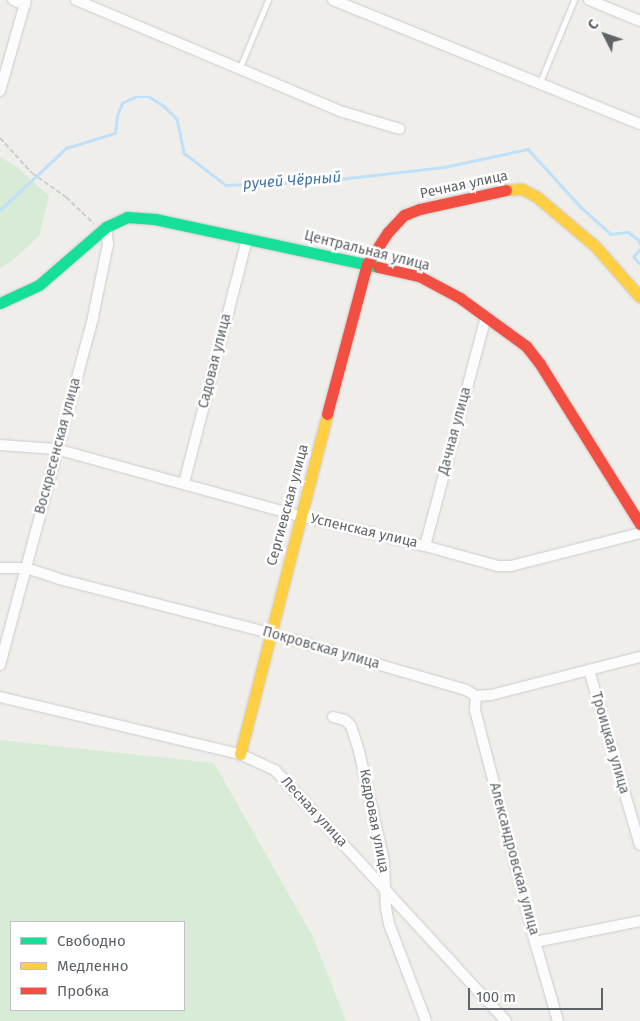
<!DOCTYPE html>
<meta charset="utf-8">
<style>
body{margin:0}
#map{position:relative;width:640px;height:1021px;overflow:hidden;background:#efeeea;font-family:"Fira Sans",sans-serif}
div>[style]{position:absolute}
.green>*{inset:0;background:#d8ebd6}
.stream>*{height:2.5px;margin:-1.25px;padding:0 1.25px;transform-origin:1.25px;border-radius:1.25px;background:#bfe0f9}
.path>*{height:2px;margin-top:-1px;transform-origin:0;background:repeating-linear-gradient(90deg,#cacfcc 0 5px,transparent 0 7.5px)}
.roads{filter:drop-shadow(0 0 1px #cbcccc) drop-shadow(0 0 1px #cbcccc)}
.lane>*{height:5px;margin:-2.5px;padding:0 2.5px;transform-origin:2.5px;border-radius:2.5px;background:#fdfcfc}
.street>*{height:10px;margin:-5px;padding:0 5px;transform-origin:5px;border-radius:5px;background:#fdfcfc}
.fast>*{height:11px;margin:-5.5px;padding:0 5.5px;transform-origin:5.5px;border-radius:5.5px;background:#16e098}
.slow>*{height:11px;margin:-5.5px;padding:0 5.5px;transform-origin:5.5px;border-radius:5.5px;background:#ffcf43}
.jam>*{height:11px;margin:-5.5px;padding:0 5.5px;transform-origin:5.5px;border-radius:5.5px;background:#f24e42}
span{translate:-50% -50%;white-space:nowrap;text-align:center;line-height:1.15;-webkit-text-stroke:5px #fff;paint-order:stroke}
.street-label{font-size:14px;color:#5f6368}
.water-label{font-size:15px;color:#4174aa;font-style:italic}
.legend{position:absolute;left:10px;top:921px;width:175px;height:90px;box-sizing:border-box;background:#fff;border:1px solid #bfc1c3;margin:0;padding:6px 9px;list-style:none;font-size:15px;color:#5f6368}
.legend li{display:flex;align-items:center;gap:10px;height:25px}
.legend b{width:25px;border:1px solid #bfc1c3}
.north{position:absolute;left:580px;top:10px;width:50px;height:50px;-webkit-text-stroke:4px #fff;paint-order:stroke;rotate:311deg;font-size:14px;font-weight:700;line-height:20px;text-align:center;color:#5f6368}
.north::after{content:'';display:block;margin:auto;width:18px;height:22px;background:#5f6368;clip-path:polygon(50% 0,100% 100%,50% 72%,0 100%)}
.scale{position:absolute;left:468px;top:988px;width:135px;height:22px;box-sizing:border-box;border:2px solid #5f6368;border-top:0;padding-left:6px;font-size:15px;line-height:18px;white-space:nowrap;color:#5f6368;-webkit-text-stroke:4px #fff;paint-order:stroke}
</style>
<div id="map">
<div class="green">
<i style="clip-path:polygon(0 157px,17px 167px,49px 196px,39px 236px,11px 262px,0 268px)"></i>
<i style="clip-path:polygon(evenodd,0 740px,214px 763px,313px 937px,346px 1021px,0 1021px,0 740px,184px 922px,184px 1010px,11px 1010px,11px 922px,184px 922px)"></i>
</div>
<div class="stream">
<i style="left:0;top:210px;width:91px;rotate:-43.2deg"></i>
<i style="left:66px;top:148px;width:51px;rotate:-17deg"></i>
<i style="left:115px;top:133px;width:17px;rotate:-83deg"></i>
<i style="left:117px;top:116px;width:14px;rotate:-69deg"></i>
<i style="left:122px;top:103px;width:14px;rotate:-25deg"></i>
<i style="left:135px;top:97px;width:15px"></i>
<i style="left:150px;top:97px;width:17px;rotate:33deg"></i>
<i style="left:164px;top:106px;width:18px;rotate:45deg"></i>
<i style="left:177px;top:119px;width:35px;rotate:78deg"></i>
<i style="left:184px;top:153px;width:53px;rotate:37.3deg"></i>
<i style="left:226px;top:185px;width:96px;rotate:-2.4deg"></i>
<i style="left:322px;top:181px;width:123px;rotate:-6.5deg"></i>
<i style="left:444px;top:167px;width:86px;rotate:-12.1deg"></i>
<i style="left:528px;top:149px;width:79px;rotate:47.6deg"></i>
<i style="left:581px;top:207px;width:40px;rotate:42deg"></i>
<i style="left:611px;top:234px;width:17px;rotate:-7deg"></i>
<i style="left:628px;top:232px;width:14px;rotate:36deg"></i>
<i style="left:639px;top:240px;width:3px;rotate:72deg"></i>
<i style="left:640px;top:250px;width:9px;rotate:131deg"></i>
<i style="left:634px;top:257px;width:9px;rotate:49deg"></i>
</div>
<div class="path">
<i style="left:0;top:138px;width:47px;rotate:47.6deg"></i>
<i style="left:32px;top:173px;width:42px;rotate:35.2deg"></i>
<i style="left:66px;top:197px;width:39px;rotate:44deg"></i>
</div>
<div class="roads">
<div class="lane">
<i style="left:240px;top:67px;width:73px;rotate:-67.3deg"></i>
<i style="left:540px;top:82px;width:89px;rotate:-67.5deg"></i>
</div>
<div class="street">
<i style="left:13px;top:0;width:13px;rotate:23deg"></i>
<i style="left:76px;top:0;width:290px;rotate:22.8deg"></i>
<i style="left:343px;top:112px;width:59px;rotate:16.6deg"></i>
<i style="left:333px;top:0;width:331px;rotate:22deg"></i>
<i style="left:589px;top:0;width:55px;rotate:22.4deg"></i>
<i style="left:0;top:91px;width:95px;rotate:-74.1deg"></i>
<i style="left:0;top:445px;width:56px;rotate:4.1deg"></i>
<i style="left:56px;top:449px;width:253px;rotate:15.4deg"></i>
<i style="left:300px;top:516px;width:129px;rotate:13.5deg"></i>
<i style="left:425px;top:546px;width:76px;rotate:15.3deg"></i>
<i style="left:498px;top:566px;width:13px"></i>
<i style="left:511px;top:566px;width:133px;rotate:-14.3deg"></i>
<i style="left:184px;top:483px;width:252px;rotate:-75.5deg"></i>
<i style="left:425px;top:546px;width:238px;rotate:-75.1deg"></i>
<i style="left:0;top:568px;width:26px"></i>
<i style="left:26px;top:568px;width:35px;rotate:18deg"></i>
<i style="left:59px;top:579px;width:218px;rotate:14.4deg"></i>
<i style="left:270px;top:633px;width:204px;rotate:16.2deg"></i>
<i style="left:466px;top:690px;width:12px;rotate:31deg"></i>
<i style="left:476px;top:696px;width:15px;rotate:-4deg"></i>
<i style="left:491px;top:695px;width:154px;rotate:-14.3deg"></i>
<i style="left:0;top:665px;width:360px;rotate:-75deg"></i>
<i style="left:93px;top:317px;width:75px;rotate:-78.4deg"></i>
<i style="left:108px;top:244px;width:17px;rotate:-97deg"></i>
<i style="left:589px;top:670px;width:182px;rotate:73.8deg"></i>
<i style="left:476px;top:696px;width:14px;rotate:94deg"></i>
<i style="left:475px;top:710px;width:240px;rotate:75.5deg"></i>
<i style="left:535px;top:942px;width:82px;rotate:73.8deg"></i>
<i style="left:0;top:697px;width:247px;rotate:13.4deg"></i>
<i style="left:240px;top:754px;width:38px;rotate:25deg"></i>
<i style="left:275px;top:770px;width:341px;rotate:47.4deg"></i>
<i style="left:333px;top:717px;width:12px;rotate:14deg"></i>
<i style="left:345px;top:720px;width:8px;rotate:45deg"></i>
<i style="left:351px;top:726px;width:26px;rotate:72deg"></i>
<i style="left:359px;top:751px;width:113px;rotate:77.2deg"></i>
<i style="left:384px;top:861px;width:47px;rotate:87.6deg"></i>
<i style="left:386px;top:908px;width:16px;rotate:79deg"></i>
<i style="left:389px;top:924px;width:104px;rotate:69.1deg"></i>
<i style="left:535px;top:942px;width:107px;rotate:-11.3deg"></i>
</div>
<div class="fast">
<i style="left:0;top:303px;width:43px;rotate:-24.8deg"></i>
<i style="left:39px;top:285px;width:89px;rotate:-40.9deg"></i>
<i style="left:106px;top:227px;width:23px;rotate:-25deg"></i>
<i style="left:127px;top:217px;width:28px;rotate:4deg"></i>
<i style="left:155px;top:219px;width:228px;rotate:12.1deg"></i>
</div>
<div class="slow">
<i style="left:506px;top:190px;width:16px;rotate:-4deg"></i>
<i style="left:522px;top:189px;width:17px;rotate:28deg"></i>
<i style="left:537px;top:197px;width:76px;rotate:40.2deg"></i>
<i style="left:595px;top:246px;width:68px;rotate:48.6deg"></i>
<i style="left:240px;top:754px;width:351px;rotate:-75.6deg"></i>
</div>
<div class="jam">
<i style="left:378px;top:267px;width:42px;rotate:12.4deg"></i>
<i style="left:419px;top:276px;width:47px;rotate:28.2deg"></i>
<i style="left:460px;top:298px;width:82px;rotate:36deg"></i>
<i style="left:526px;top:346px;width:23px;rotate:52deg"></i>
<i style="left:540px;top:364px;width:189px;rotate:58deg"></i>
<i style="left:327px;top:414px;width:155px;rotate:-75.1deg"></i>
<i style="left:367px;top:264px;width:38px;rotate:-57deg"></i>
<i style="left:388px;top:232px;width:23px;rotate:-47deg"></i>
<i style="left:404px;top:215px;width:17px;rotate:-21deg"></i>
<i style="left:420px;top:209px;width:88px;rotate:-12.5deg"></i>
</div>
</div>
<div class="street-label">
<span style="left:464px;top:185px;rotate:-12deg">Речная улица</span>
<span style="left:367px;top:251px;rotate:14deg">Центральная улица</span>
<span style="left:215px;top:361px;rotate:-76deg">Садовая улица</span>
<span style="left:455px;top:431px;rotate:-75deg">Дачная улица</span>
<span style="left:58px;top:446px;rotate:-75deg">Воскресенская улица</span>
<span style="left:288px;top:505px;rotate:-75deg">Сергиевская улица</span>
<span style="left:364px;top:531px;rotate:13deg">Успенская улица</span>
<span style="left:321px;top:648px;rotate:16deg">Покровская улица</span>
<span style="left:610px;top:743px;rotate:74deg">Троицкая улица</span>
<span style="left:314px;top:812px;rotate:47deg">Лесная улица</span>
<span style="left:374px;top:821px;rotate:79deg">Кедровая улица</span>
<span style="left:514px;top:859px;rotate:75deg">Александровская улица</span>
</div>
<div class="water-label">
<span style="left:292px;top:181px;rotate:-4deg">ручей Чёрный</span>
</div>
<ul class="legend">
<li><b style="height:6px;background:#16e098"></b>Свободно</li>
<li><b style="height:6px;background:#ffcf43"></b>Медленно</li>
<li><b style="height:6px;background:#f24e42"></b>Пробка</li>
</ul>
<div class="north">С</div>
<div class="scale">100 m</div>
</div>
